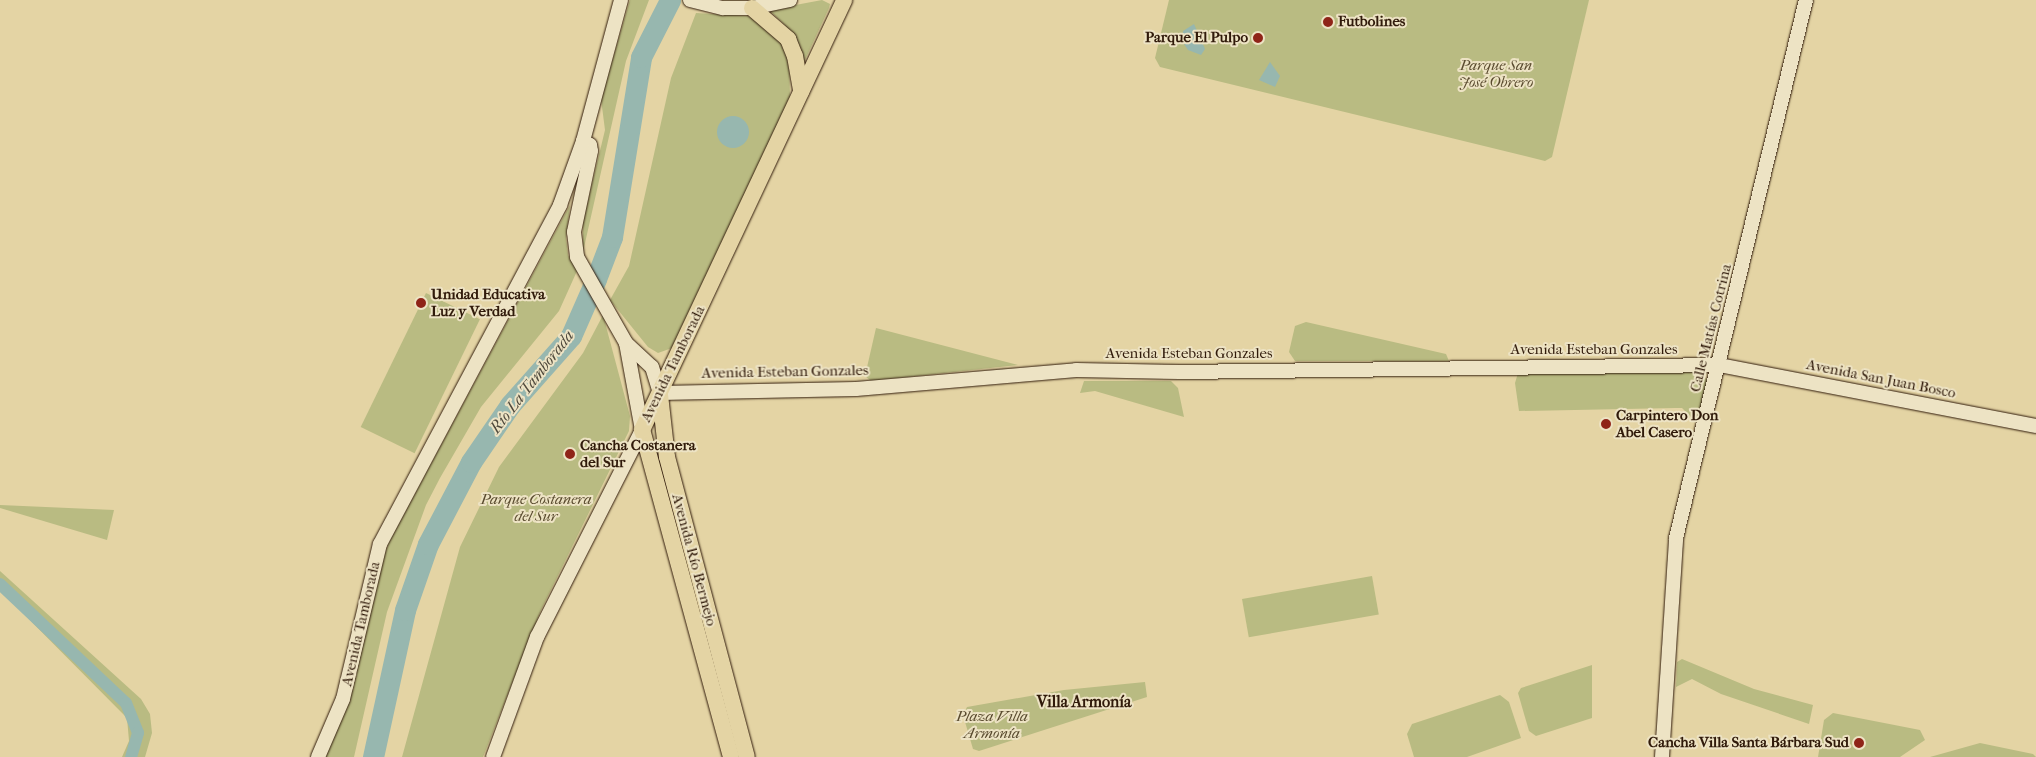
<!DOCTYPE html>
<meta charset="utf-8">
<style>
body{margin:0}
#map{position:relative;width:2036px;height:757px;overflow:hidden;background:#e4d4a4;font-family:"IM FELL French Canon",serif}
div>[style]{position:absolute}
.green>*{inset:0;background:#b9bb82;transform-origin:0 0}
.water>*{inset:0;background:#97b7af}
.round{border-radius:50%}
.canal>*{height:12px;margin:-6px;padding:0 6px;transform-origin:6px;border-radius:6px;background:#97b7af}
.river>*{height:21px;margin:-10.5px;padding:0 10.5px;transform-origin:10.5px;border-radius:10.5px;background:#97b7af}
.roads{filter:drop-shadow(0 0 1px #301a0a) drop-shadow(0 0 1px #301a0a)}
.secondary>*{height:14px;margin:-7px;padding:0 7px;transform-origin:7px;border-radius:7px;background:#ede3c4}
.primary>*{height:16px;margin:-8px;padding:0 8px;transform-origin:8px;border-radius:8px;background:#e4d4a4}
.dots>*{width:14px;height:14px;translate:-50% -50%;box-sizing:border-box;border:2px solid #ede3c4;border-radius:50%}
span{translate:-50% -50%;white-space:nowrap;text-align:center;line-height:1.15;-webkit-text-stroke:4px #ede3c4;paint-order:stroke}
.poi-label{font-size:15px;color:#301a0a;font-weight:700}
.left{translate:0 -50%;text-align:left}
.right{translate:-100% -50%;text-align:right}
.park-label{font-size:15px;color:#594a2e;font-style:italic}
.street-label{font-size:15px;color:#301a0a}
.water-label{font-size:16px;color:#4f493c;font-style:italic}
.neighbourhood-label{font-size:16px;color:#301a0a;font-weight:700}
</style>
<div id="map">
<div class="green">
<i style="clip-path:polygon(630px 0,649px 0,626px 61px,583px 252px,583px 221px,605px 130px,601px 99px)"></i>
<i style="clip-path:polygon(822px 0,830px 4px,829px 8px,804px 62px,785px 25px,769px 10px)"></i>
<i style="clip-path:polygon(1169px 0,1589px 0,1552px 157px,1545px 161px,1160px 67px,1155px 58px)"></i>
<i style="clip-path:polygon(696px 13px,748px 16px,776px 33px,789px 54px,790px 97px,672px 348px,658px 353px,648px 347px,610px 300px,629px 266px,671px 78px)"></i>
<i style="clip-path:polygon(570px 205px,566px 238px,568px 255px,577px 271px,559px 311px,481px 407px,440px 478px,426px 505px,387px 612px,354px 757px,325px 757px,353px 689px,377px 576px,389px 542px)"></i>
<i style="left:426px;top:293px;width:60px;height:149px;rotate:26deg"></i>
<i style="clip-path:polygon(603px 315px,630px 416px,629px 431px,541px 610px,483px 757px,402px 757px,460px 547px,499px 467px,583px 353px)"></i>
<i style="clip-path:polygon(1306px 322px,1446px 354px,1449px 361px,1295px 361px,1289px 352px,1295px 326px)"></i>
<i style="clip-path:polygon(876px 328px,1018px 365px,871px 381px,865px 376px)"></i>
<i style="clip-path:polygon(1699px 372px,1707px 380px,1698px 424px,1682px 408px,1676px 408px,1519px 411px,1515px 383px,1518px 373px)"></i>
<i style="clip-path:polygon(1084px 381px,1171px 381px,1178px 388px,1184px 417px,1095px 391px,1080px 393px)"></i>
<i style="clip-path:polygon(0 505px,114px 510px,107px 540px,0 508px)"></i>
<i style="clip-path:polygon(0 571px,141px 699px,150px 714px,152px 733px,145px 757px,122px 757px,129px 741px,127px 718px,0 590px)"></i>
<i style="left:1372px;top:576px;width:39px;height:132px;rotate:80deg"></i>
<i style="clip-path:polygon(1682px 659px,1754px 689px,1813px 705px,1809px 724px,1721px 694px,1692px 679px,1676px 687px,1677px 662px)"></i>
<i style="clip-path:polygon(1592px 665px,1592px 718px,1536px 736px,1529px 731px,1518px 693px,1521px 688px)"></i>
<i style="clip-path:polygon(1145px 682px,1147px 697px,979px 751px,973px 749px,963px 715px,967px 707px,1064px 690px)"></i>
<i style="clip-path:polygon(1500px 695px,1509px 702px,1521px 738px,1467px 757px,1414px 757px,1407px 734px,1412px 724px)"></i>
<i style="clip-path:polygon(1833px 713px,1920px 730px,1925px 740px,1900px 757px,1818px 757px,1824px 720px)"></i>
<i style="clip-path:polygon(1980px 743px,2033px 754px,2036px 757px,1930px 757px)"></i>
</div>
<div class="water">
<i style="clip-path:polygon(1194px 24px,1205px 49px,1201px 55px,1188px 50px,1182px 41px,1183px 31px)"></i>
<i style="clip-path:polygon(1270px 62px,1280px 76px,1275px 87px,1259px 80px)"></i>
<i class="round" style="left:717px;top:116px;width:32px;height:32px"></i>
</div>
<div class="canal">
<i style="left:0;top:584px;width:173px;rotate:43.4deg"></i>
<i style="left:126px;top:703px;width:32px;rotate:68deg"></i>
<i style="left:138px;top:733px;width:25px;rotate:106deg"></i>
</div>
<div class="river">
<i style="left:373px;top:757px;width:150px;rotate:-77.7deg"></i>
<i style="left:405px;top:610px;width:70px;rotate:-70.8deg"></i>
<i style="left:428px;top:544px;width:93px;rotate:-62.3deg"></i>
<i style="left:471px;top:462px;width:69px;rotate:-55.6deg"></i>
<i style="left:510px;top:405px;width:92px;rotate:-48.5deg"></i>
<i style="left:571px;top:336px;width:62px;rotate:-66.3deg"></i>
<i style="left:596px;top:279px;width:45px;rotate:-69.1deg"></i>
<i style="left:612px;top:237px;width:182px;rotate:-80.8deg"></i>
<i style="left:641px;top:57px;width:64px;rotate:-63deg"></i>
</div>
<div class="roads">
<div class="secondary">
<i style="left:690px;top:0;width:34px;rotate:14deg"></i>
<i style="left:723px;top:8px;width:29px"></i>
<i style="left:752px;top:8px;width:39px;rotate:-12deg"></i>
<i style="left:583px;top:141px;width:8px;rotate:30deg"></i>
<i style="left:590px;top:145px;width:6px;rotate:81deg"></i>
<i style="left:591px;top:151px;width:83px;rotate:101.9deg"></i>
<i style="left:574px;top:232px;width:25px;rotate:83deg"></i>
<i style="left:577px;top:257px;width:99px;rotate:60.3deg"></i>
<i style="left:626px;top:343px;width:35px;rotate:43deg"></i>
<i style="left:652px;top:367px;width:27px;rotate:73deg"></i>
<i style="left:660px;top:393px;width:196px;rotate:-1.2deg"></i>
<i style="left:856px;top:389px;width:221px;rotate:-4.9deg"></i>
<i style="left:1076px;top:370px;width:104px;rotate:1.1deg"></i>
<i style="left:1180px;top:372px;width:539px;rotate:-0.74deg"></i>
<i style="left:1719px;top:365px;width:323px;rotate:10.9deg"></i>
<i style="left:318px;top:757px;width:63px;rotate:-66.7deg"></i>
<i style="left:343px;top:699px;width:159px;rotate:-76.6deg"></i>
<i style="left:380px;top:544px;width:384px;rotate:-62deg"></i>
<i style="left:560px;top:205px;width:68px;rotate:-70.2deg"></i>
<i style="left:583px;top:141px;width:146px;rotate:-74.9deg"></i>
<i style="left:493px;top:757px;width:128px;rotate:-69.9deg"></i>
<i style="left:537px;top:637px;width:232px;rotate:-63.1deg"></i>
<i style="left:642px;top:430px;width:88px;rotate:-100.4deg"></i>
<i style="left:1662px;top:757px;width:219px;rotate:-86.3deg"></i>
<i style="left:1676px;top:538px;width:553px;rotate:-76.42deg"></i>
</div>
<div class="primary">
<i style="left:752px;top:8px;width:48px;rotate:40.7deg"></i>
<i style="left:788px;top:39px;width:18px;rotate:68deg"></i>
<i style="left:795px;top:56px;width:36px;rotate:80deg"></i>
<i style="left:660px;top:395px;width:62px;rotate:83.6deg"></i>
<i style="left:667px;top:457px;width:310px;rotate:75.1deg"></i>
<i style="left:731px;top:757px;width:339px;rotate:-105.2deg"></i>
<i style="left:642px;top:430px;width:475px;rotate:-64.8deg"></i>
</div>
</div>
<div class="dots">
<i style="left:1328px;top:22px;background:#8f2418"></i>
<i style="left:1258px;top:38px;background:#8f2418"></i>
<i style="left:421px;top:303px;background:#8f2418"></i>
<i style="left:1606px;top:424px;background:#8f2418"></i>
<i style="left:570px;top:454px;background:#8f2418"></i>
<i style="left:1859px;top:743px;background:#8f2418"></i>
</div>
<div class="poi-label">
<span class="left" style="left:1338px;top:22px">Futbolines</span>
<span class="right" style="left:1248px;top:38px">Parque El Pulpo</span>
<span class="left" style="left:431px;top:303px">Unidad Educativa<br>Luz y Verdad</span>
<span class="left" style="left:1616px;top:424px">Carpintero Don<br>Abel Casero</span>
<span class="left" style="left:580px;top:454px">Cancha Costanera<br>del Sur</span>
<span class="right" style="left:1849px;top:743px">Cancha Villa Santa Bárbara Sud</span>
</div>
<div class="park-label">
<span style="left:1496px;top:74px">Parque San<br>José Obrero</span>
<span style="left:536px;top:508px">Parque Costanera<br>del Sur</span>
<span style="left:992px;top:725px">Plaza Villa<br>Armonía</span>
</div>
<div class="street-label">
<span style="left:1711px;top:328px;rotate:-76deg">Calle Matías Cotrina</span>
<span style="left:1594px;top:350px">Avenida Esteban Gonzales</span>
<span style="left:1189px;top:354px">Avenida Esteban Gonzales</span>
<span style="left:673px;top:364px;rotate:-64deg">Avenida Tamborada</span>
<span style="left:785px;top:372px;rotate:-1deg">Avenida Esteban Gonzales</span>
<span style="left:1881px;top:379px;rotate:11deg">Avenida San Juan Bosco</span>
<span style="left:694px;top:560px;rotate:75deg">Avenida Río Bermejo</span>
<span style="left:361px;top:624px;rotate:-77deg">Avenida Tamborada</span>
</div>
<div class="water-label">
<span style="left:532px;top:382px;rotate:-52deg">Río La Tamborada</span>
</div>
<div class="neighbourhood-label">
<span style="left:1084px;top:702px">Villa Armonía</span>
</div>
</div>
